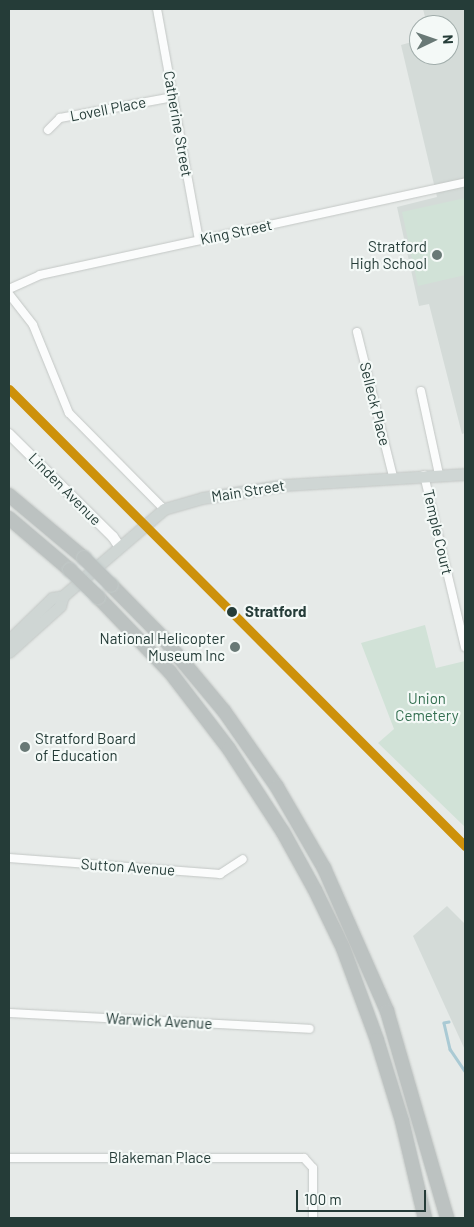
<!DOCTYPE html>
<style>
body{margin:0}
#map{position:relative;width:474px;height:1227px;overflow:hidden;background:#e6eae8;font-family:Barlow,sans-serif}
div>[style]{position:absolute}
.built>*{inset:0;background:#d4dbd8}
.green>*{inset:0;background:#d1e2d7}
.stream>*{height:2.5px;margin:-1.25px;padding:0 1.25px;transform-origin:1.25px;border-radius:1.25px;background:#aacad4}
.roads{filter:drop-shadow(0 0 1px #c3c7c5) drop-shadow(0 0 1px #c3c7c5)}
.street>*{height:8px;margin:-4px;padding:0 4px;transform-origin:4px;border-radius:4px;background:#fbfcfc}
.secondary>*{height:10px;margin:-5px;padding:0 5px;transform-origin:5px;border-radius:5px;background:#fbfcfc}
.primary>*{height:11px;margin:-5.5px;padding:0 5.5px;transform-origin:5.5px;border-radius:5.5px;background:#cfd6d4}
.highway>*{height:14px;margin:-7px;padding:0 7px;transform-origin:7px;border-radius:7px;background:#bcc2c1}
.bridges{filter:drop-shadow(0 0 1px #c2c9c8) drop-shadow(0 0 1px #c2c9c8)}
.highway-bridge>*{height:14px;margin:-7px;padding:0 7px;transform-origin:7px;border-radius:7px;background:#bcc2c1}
.rail-1>*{height:9px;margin:-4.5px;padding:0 4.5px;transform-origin:4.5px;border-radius:4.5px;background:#cd910b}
.dots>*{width:14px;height:14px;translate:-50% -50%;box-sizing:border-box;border:2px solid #f4f9f7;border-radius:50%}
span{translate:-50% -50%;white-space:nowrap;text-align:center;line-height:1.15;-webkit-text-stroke:4.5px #f4f9f7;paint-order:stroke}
.street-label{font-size:15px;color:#253c38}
.poi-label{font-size:15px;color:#253c38}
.right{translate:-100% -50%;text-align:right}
.left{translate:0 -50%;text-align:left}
.stop-label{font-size:15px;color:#253c38;font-weight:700}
.park-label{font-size:15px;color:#336f50}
.frame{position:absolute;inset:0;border:10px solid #253c38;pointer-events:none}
.north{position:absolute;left:409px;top:15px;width:50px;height:50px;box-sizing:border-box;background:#f4f9f7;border:1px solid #a1adab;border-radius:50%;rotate:87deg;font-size:14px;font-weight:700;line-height:20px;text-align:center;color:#253c38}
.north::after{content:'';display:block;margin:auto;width:18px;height:22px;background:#697976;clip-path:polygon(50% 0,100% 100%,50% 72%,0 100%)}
.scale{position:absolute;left:296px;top:1190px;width:130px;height:22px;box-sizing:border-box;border:2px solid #253c38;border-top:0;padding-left:6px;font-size:15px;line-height:18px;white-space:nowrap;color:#253c38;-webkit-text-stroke:4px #f4f9f7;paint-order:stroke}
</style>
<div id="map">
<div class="built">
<i style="clip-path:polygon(423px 9px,465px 9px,465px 433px,462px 434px,429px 304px,419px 306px,397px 207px,437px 197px,401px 45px,419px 40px,419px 55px,449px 55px,449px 25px,427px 25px)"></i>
<i style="clip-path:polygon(447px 906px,465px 924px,465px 1050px,413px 936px)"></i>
</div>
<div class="green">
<i style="clip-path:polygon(465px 198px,465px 275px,418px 286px,402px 212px)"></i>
<i style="clip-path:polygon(425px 625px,436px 668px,465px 661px,465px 827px,378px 743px,394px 729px,361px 643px)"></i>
</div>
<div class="stream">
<i style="left:449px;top:1022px;width:5px;rotate:169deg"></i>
<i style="left:444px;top:1023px;width:27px;rotate:77deg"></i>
<i style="left:450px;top:1049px;width:27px;rotate:56deg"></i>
</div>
<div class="roads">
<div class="street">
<i style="left:157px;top:9px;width:235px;rotate:79.7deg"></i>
<i style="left:48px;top:130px;width:17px;rotate:-45deg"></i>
<i style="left:60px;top:118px;width:115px;rotate:-10.5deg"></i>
<i style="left:9px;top:289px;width:34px;rotate:-24deg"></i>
<i style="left:40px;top:275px;width:435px;rotate:-12.3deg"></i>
<i style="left:9px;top:294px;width:39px;rotate:52deg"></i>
<i style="left:33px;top:325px;width:95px;rotate:67.8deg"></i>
<i style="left:69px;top:413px;width:135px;rotate:45.3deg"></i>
<i style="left:357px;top:332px;width:148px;rotate:76deg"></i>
<i style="left:421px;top:391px;width:85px;rotate:77.8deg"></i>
<i style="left:424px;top:475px;width:177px;rotate:76.6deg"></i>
<i style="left:9px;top:858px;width:212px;rotate:4.3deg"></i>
<i style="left:220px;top:874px;width:27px;rotate:-33deg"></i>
<i style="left:9px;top:1013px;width:301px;rotate:3deg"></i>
<i style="left:9px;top:1158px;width:295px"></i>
<i style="left:304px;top:1158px;width:13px;rotate:48deg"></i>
<i style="left:313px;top:1168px;width:50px;rotate:90deg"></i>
</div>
<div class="secondary">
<i style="left:9px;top:434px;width:146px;rotate:44.7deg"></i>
<i style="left:113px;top:537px;width:11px;rotate:56deg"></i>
</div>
<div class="primary">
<i style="left:9px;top:640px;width:60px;rotate:-44.3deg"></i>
<i style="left:52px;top:598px;width:11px;rotate:-10deg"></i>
<i style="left:9px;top:652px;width:69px;rotate:-42deg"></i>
<i style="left:60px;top:606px;width:10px;rotate:-73deg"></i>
<i style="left:63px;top:596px;width:133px;rotate:-40.7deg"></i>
<i style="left:164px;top:509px;width:40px;rotate:-16deg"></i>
<i style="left:202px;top:498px;width:84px;rotate:-8.9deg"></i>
<i style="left:285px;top:485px;width:180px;rotate:-3.5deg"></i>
</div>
<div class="highway">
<i style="left:9px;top:495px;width:98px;rotate:40deg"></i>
<i style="left:9px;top:518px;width:80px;rotate:40.4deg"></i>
<i style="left:111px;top:585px;width:76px;rotate:45.5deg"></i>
<i style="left:164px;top:639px;width:94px;rotate:50.2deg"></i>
<i style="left:224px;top:711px;width:93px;rotate:55.1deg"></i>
<i style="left:277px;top:787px;width:94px;rotate:59.9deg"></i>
<i style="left:324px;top:868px;width:156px;rotate:66.2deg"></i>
<i style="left:387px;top:1011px;width:216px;rotate:73.8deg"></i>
<i style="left:98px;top:597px;width:104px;rotate:46.2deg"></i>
<i style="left:170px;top:672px;width:97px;rotate:52.5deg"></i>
<i style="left:229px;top:749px;width:99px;rotate:57deg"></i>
<i style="left:283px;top:832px;width:66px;rotate:61.1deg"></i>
<i style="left:315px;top:890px;width:64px;rotate:64.2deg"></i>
<i style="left:343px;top:948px;width:98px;rotate:69.7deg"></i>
<i style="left:377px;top:1040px;width:85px;rotate:72.8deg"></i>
<i style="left:402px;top:1121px;width:100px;rotate:76.7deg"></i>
</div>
</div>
<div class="bridges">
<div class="highway-bridge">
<i style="left:84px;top:558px;width:38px;rotate:45deg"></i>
<i style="left:70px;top:570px;width:39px;rotate:44deg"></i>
</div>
</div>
<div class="rail-1">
<i style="left:9px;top:389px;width:646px;rotate:45.06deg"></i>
</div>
<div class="dots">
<i style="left:437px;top:255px;background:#697976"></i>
<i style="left:232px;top:612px;background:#253c38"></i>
<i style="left:235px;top:647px;background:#697976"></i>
<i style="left:25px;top:747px;background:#697976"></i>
</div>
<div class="street-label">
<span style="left:108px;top:109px;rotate:-11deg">Lovell Place</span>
<span style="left:178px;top:124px;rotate:80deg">Catherine Street</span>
<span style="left:236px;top:232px;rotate:-12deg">King Street</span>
<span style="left:375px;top:404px;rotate:76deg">Selleck Place</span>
<span style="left:65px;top:489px;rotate:45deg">Linden Avenue</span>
<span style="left:248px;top:491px;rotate:-9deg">Main Street</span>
<span style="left:438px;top:532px;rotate:77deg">Temple Court</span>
<span style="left:128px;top:867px;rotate:4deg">Sutton Avenue</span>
<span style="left:159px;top:1021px;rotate:3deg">Warwick Avenue</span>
<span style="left:160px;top:1158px">Blakeman Place</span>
</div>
<div class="poi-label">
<span class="right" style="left:427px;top:255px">Stratford<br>High School</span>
<span class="right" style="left:225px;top:647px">National Helicopter<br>Museum Inc</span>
<span class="left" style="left:35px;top:747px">Stratford Board<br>of Education</span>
</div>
<div class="stop-label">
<span class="left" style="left:245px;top:612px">Stratford</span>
</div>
<div class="park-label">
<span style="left:427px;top:707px">Union<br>Cemetery</span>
</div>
<div class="frame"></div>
<div class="north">N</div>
<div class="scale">100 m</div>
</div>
